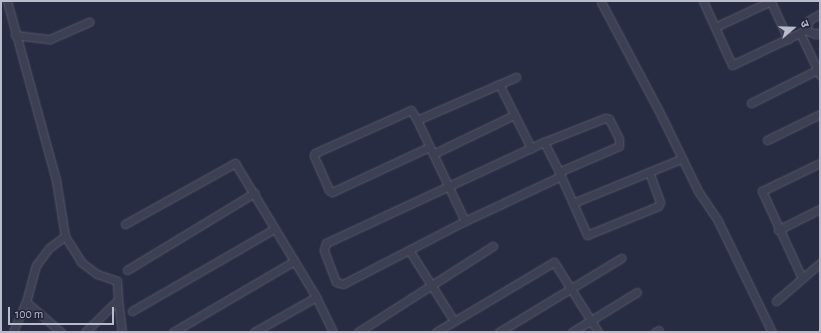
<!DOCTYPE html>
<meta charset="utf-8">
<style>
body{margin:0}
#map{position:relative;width:821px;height:333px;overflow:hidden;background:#282c43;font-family:"Alegreya Sans","Noto Sans Devanagari",sans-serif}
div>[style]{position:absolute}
.roads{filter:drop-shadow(0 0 1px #585a6d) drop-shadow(0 0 1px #585a6d)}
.minor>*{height:7px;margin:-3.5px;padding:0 3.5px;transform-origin:3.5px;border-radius:3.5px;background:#3d3f53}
span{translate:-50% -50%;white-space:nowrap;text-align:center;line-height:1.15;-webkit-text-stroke:4px #212438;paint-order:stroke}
.frame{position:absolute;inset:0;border:2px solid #babccc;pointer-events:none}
.north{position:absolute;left:773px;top:8px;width:40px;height:40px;-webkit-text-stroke:3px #212438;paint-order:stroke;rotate:70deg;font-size:11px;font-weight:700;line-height:16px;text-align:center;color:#babccc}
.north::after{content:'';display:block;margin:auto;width:14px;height:18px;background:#babccc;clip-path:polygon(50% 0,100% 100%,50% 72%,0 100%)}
.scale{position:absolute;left:8px;top:307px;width:106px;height:18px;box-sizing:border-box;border:2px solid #babccc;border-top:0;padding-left:5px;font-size:12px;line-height:14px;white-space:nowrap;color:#babccc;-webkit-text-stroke:3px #212438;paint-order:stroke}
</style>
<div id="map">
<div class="roads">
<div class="minor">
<i style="left:7px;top:1px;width:186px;rotate:74.7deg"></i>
<i style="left:56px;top:180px;width:57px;rotate:80.9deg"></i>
<i style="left:65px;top:236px;width:20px;rotate:143deg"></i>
<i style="left:49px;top:248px;width:21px;rotate:127deg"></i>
<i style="left:36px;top:265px;width:38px;rotate:105deg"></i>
<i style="left:26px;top:302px;width:46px;rotate:40.6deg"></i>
<i style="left:703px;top:1px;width:70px;rotate:65.6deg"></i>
<i style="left:732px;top:65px;width:82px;rotate:-25.3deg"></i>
<i style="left:806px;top:30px;width:10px;rotate:-73deg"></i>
<i style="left:809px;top:20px;width:13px;rotate:-29deg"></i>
<i style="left:601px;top:2px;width:121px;rotate:62deg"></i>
<i style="left:658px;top:109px;width:91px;rotate:64deg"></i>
<i style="left:698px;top:191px;width:36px;rotate:56deg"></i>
<i style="left:718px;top:221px;width:123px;rotate:64.1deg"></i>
<i style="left:771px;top:2px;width:41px;rotate:65.3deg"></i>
<i style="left:715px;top:27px;width:62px;rotate:-24.9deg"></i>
<i style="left:806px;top:30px;width:10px;rotate:24deg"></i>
<i style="left:815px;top:34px;width:5px;rotate:-22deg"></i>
<i style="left:800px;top:33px;width:47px;rotate:64.5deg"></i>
<i style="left:15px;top:35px;width:35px;rotate:7deg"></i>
<i style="left:50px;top:39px;width:43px;rotate:-23.6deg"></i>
<i style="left:499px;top:84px;width:72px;rotate:63.4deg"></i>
<i style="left:751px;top:103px;width:74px;rotate:-26.6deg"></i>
<i style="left:417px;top:120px;width:108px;rotate:-23.5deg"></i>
<i style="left:767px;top:140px;width:59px;rotate:-26.1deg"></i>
<i style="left:544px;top:142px;width:66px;rotate:-21.5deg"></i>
<i style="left:605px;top:118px;width:4px;rotate:14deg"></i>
<i style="left:609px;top:119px;width:22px;rotate:63deg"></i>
<i style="left:619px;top:139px;width:7px;rotate:90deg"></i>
<i style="left:619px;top:146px;width:65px;rotate:156.6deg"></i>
<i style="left:429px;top:147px;width:107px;rotate:155.1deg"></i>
<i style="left:332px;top:192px;width:4px;rotate:-146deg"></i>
<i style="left:329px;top:190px;width:37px;rotate:-114deg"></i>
<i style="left:314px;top:156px;width:3px;rotate:-72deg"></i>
<i style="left:315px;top:153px;width:105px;rotate:-24.1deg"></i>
<i style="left:411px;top:110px;width:12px;rotate:59deg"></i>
<i style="left:417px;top:120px;width:112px;rotate:64.6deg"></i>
<i style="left:433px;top:154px;width:90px;rotate:-25.7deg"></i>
<i style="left:561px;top:176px;width:106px;rotate:154.9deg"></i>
<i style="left:465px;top:221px;width:137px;rotate:152.7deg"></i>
<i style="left:343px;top:284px;width:7px;rotate:-164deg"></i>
<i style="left:336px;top:282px;width:34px;rotate:-111deg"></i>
<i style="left:324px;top:250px;width:7px;rotate:-74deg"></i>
<i style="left:326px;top:243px;width:240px;rotate:-24.9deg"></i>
<i style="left:544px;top:142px;width:34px;rotate:63deg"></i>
<i style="left:559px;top:172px;width:69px;rotate:66deg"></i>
<i style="left:587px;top:235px;width:77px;rotate:-22.2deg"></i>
<i style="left:658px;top:206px;width:4px;rotate:-63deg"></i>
<i style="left:660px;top:202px;width:32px;rotate:-110deg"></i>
<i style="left:573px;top:203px;width:117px;rotate:-22.2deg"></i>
<i style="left:125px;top:224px;width:126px;rotate:-29deg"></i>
<i style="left:235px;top:163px;width:157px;rotate:58.8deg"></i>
<i style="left:316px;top:297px;width:39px;rotate:64deg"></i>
<i style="left:778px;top:230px;width:47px;rotate:-26.6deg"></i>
<i style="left:65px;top:236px;width:31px;rotate:58deg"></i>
<i style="left:81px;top:262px;width:20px;rotate:37deg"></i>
<i style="left:97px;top:274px;width:21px;rotate:19deg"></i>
<i style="left:117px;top:281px;width:19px;rotate:87deg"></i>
<i style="left:118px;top:300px;width:46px;rotate:135.9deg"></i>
<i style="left:409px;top:250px;width:84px;rotate:57.6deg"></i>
<i style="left:127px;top:270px;width:149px;rotate:-31.2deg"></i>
<i style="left:802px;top:278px;width:96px;rotate:-114.7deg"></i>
<i style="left:762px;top:191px;width:64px;rotate:-25.8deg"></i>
<i style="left:118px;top:300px;width:32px;rotate:83deg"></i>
<i style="left:776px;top:301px;width:58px;rotate:-40.8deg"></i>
<i style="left:132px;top:311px;width:164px;rotate:-30deg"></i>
<i style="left:13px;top:332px;width:33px;rotate:-67deg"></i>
<i style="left:173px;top:332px;width:140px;rotate:-30.4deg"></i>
<i style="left:254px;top:332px;width:71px;rotate:-29.4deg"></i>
<i style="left:358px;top:332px;width:160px;rotate:-32.5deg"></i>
<i style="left:436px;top:332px;width:137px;rotate:-30.7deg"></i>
<i style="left:554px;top:262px;width:83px;rotate:57.8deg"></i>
<i style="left:499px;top:332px;width:143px;rotate:-31.2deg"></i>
<i style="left:572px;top:332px;width:76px;rotate:-31.6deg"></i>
<i style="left:655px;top:332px;width:4px;rotate:-27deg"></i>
</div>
</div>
<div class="frame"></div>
<div class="north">उ</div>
<div class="scale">100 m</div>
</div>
